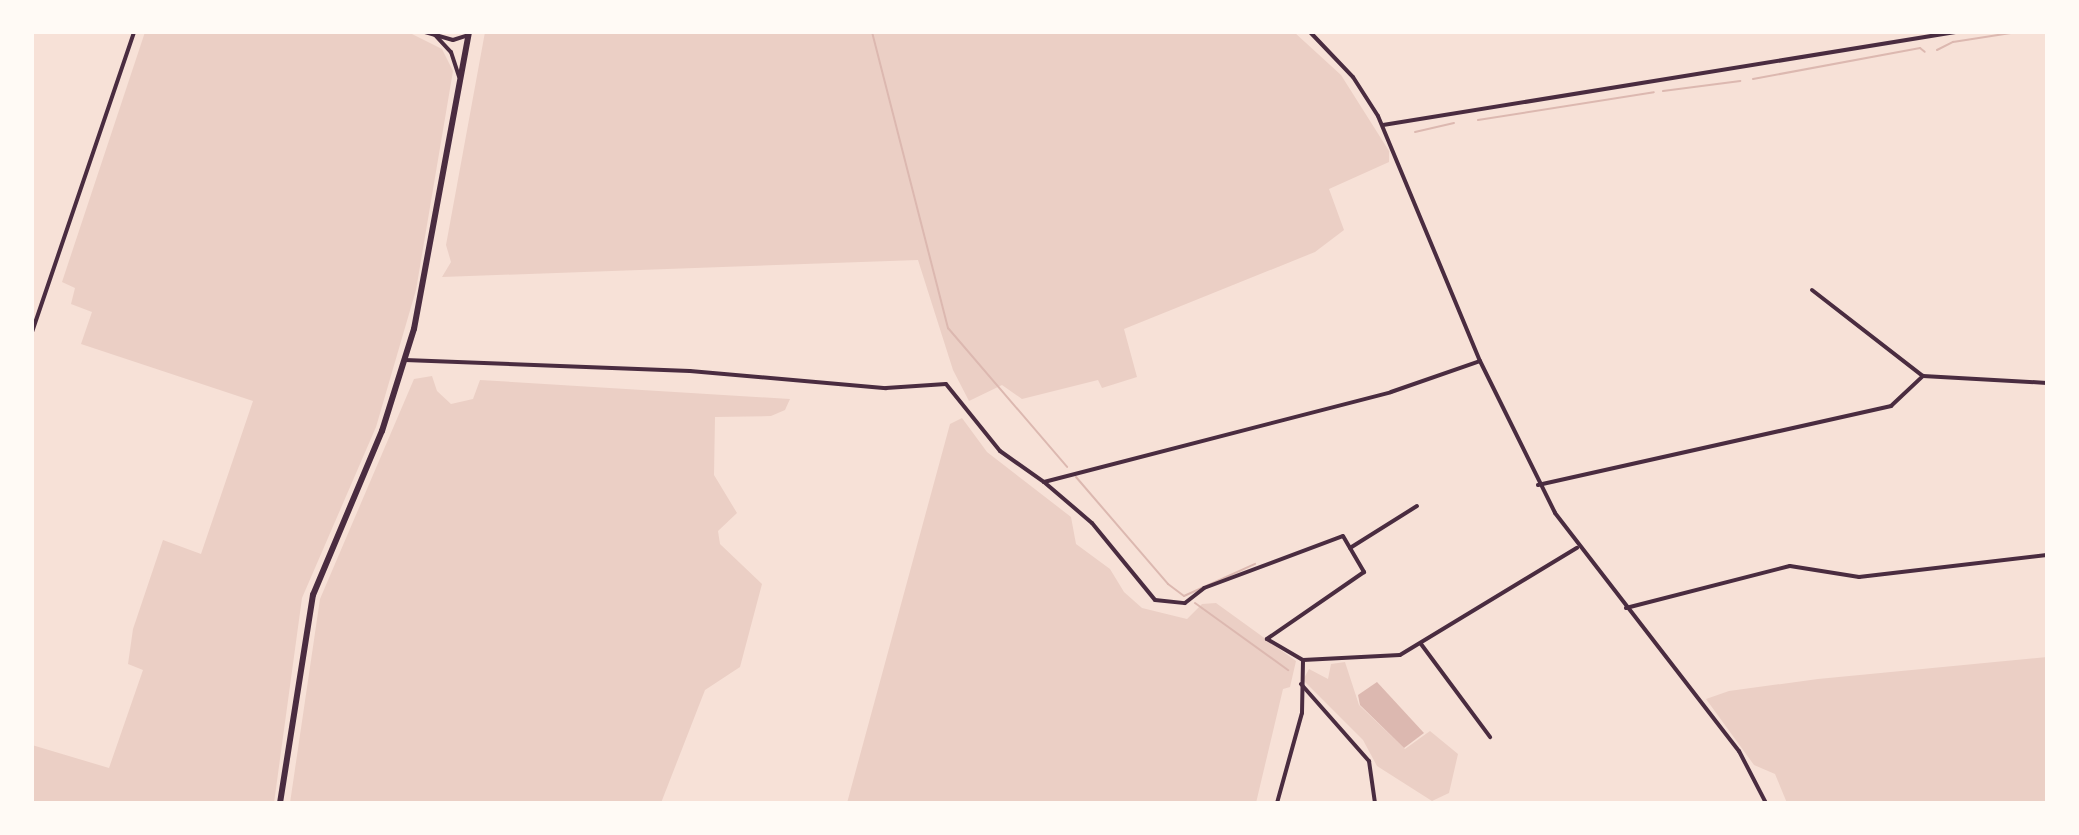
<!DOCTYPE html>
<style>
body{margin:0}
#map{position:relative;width:2079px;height:835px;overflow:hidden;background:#f7e1d7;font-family:"Nunito Sans",sans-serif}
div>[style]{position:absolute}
.green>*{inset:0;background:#ebcfc5}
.water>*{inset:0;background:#dcb8b0}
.stream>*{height:2px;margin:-1px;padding:0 1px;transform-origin:1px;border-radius:1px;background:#dcb8b0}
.minor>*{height:4px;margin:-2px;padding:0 2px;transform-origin:2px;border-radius:2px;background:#4a2c40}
.primary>*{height:6px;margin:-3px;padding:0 3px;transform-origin:3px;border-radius:3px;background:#4a2c40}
span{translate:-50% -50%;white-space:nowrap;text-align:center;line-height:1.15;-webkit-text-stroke:8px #fffaf5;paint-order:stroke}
.frame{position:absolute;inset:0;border:34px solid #fffaf5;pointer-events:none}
</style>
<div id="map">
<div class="green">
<i style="clip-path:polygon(145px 32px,408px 32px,442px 49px,453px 71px,416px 290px,376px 427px,302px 598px,274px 803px,32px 803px,32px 745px,109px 768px,143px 670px,128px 664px,133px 629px,163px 540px,201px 554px,253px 401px,81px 344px,92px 312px,71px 304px,75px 288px,62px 282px)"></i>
<i style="clip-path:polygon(485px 32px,1294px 32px,1341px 75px,1389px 151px,1389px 162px,1329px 189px,1344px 230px,1315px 252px,1124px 329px,1137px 377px,1102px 388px,1098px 380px,1022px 399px,1002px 385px,969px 401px,953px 370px,918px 260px,442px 277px,451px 262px,446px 245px)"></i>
<i style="clip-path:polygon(432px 376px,437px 391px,451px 404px,473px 399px,480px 380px,790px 399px,785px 410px,771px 416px,715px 417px,714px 475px,737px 513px,718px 531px,720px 544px,762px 584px,740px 667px,705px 690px,661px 803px,290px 803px,320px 599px,414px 379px)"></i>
<i style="clip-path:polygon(962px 418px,987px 452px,1071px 517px,1076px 544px,1110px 569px,1124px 592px,1142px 608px,1187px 619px,1202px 604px,1216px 603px,1296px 661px,1290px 687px,1283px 689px,1256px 803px,847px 803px,950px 424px)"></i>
<i style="clip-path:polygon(2047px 657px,2047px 803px,1787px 803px,1775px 774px,1754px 765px,1706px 699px,1729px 691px,1818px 679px)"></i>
<i style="clip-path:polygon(1345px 662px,1359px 705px,1405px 749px,1430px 731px,1458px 754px,1449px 793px,1432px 801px,1377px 766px,1363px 740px,1303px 680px,1309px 669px,1328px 679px,1331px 664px)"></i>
</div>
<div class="water">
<i style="clip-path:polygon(1377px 682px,1424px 733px,1404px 748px,1360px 705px,1358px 695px)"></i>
</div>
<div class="stream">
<i style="left:872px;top:32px;width:306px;rotate:75.6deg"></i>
<i style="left:948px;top:328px;width:183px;rotate:49.4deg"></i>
<i style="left:1937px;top:50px;width:18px;rotate:-27deg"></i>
<i style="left:1953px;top:42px;width:65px;rotate:-8.9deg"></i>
<i style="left:1753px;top:79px;width:170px;rotate:-10.5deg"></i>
<i style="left:1920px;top:48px;width:6px;rotate:39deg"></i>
<i style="left:1663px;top:91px;width:78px;rotate:-7.4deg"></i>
<i style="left:1478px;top:120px;width:178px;rotate:-9deg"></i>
<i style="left:1415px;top:132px;width:40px;rotate:-13deg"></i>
<i style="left:1076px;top:477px;width:141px;rotate:49.3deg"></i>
<i style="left:1168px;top:584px;width:20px;rotate:37deg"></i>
<i style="left:1184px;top:596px;width:78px;rotate:-24.3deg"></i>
<i style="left:1195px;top:603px;width:115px;rotate:35.8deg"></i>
</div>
<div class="minor">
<i style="left:425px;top:32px;width:29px;rotate:16deg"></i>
<i style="left:453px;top:40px;width:16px;rotate:-18deg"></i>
<i style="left:1310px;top:32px;width:62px;rotate:46.3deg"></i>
<i style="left:1353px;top:77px;width:46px;rotate:57.3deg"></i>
<i style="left:1378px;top:116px;width:265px;rotate:67.4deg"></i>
<i style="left:1480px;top:361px;width:169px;rotate:63.7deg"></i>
<i style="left:1555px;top:513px;width:301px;rotate:52.3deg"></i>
<i style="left:1739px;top:751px;width:59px;rotate:62.6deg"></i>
<i style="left:435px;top:35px;width:23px;rotate:47deg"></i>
<i style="left:451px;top:52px;width:26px;rotate:72deg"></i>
<i style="left:1383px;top:125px;width:580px;rotate:-9.22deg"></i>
<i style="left:1812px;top:290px;width:140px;rotate:37.8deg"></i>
<i style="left:32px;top:332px;width:317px;rotate:-71.2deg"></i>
<i style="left:405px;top:360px;width:285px;rotate:2.2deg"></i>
<i style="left:690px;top:371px;width:197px;rotate:5deg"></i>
<i style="left:886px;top:388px;width:60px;rotate:-3.8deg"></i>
<i style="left:946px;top:384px;width:86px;rotate:51.1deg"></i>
<i style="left:1000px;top:451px;width:54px;rotate:35.2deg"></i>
<i style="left:1044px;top:482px;width:358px;rotate:-14.5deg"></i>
<i style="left:1391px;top:392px;width:94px;rotate:-19.2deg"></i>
<i style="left:1044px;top:482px;width:63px;rotate:40.5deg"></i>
<i style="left:1092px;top:523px;width:99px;rotate:50.7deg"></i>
<i style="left:1155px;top:600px;width:30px;rotate:6deg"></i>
<i style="left:1185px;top:603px;width:24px;rotate:-38deg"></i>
<i style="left:1204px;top:588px;width:148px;rotate:-20.5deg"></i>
<i style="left:1343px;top:536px;width:42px;rotate:59.7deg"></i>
<i style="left:1364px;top:572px;width:118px;rotate:145.4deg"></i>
<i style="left:1267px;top:639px;width:42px;rotate:30.3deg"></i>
<i style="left:1538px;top:485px;width:362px;rotate:-12.6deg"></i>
<i style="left:1891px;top:406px;width:44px;rotate:-43.2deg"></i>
<i style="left:1923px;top:376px;width:124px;rotate:3.2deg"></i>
<i style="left:1350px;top:548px;width:79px;rotate:-32.1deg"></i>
<i style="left:1626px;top:608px;width:169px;rotate:-14.4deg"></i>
<i style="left:1790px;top:566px;width:70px;rotate:9.1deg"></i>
<i style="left:1859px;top:577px;width:189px;rotate:-6.7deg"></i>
<i style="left:1421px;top:644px;width:116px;rotate:53.4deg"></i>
<i style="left:1301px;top:684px;width:103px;rotate:48.6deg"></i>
<i style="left:1369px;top:761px;width:42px;rotate:81.9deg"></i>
<i style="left:1277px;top:803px;width:93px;rotate:-74.5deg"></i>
<i style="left:1302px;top:713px;width:53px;rotate:-88.9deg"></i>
<i style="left:1303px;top:660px;width:97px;rotate:-3deg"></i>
<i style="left:1400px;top:655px;width:207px;rotate:-31.2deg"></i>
</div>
<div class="primary">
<i style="left:280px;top:803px;width:211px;rotate:-81deg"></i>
<i style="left:313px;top:595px;width:178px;rotate:-67.2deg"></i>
<i style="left:382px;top:431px;width:107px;rotate:-72.6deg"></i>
<i style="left:414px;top:329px;width:302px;rotate:-79.5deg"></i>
</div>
<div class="frame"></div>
</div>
